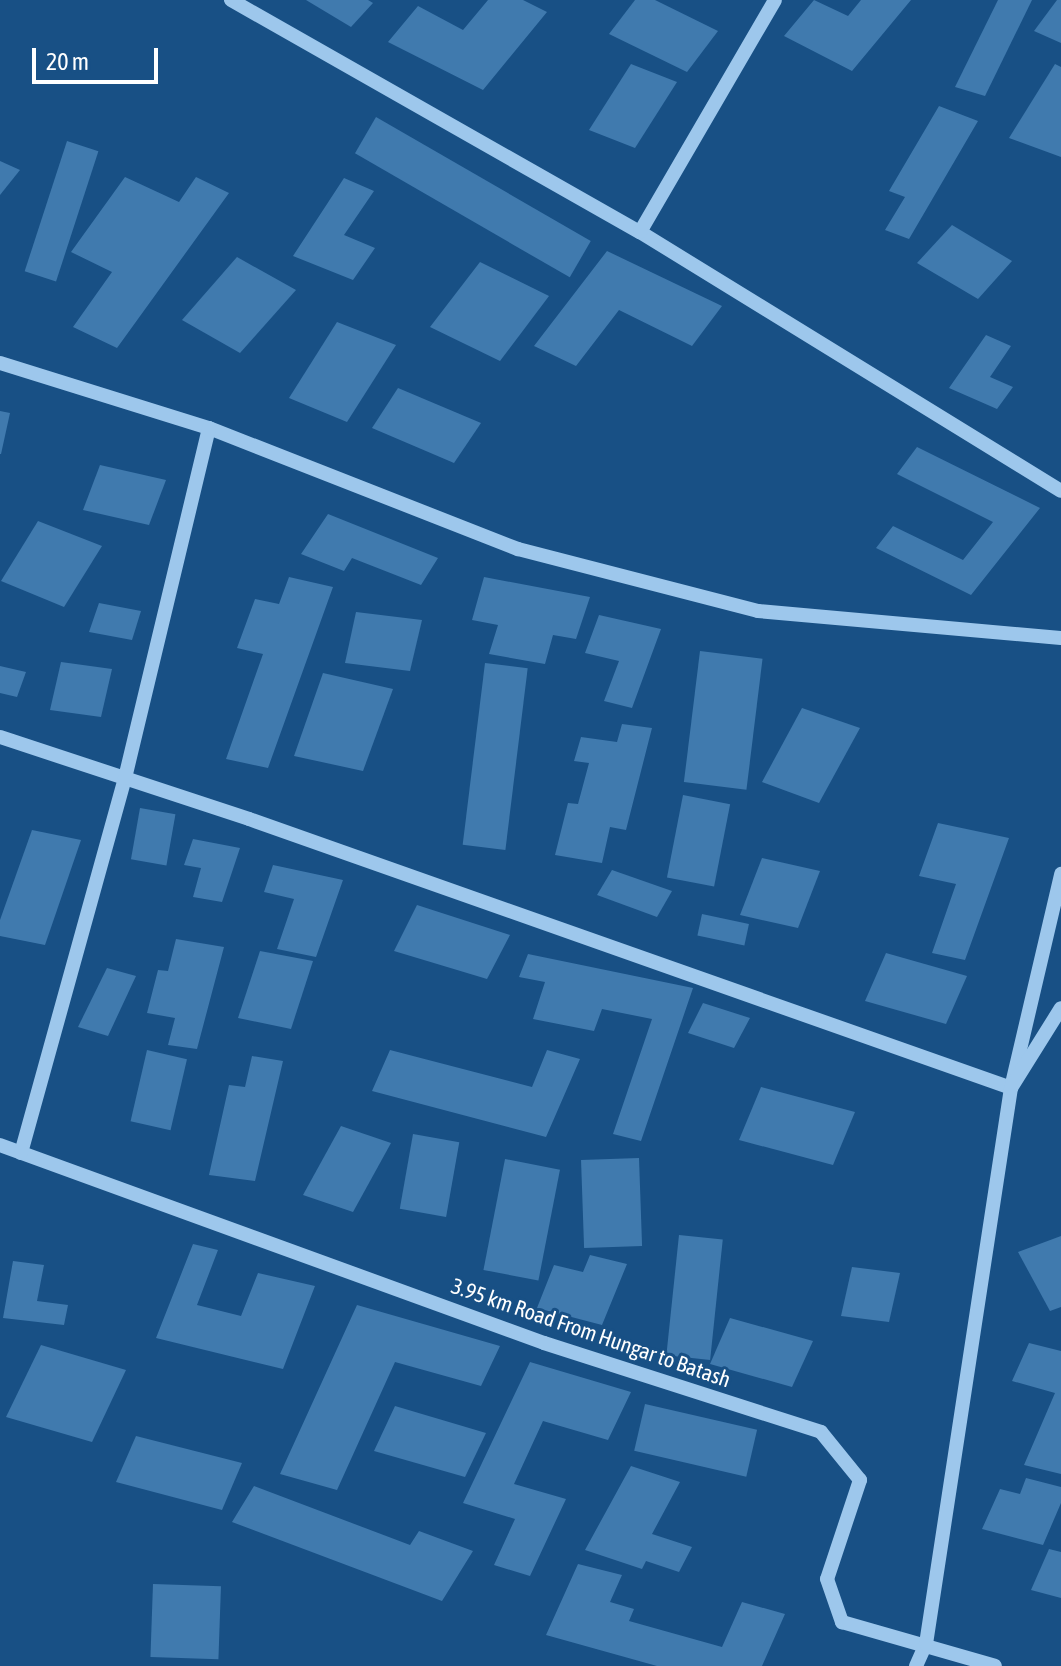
<!DOCTYPE html>
<style>
body{margin:0}
#map{position:relative;width:1061px;height:1666px;overflow:hidden;background:#185085;font-family:"Asap Condensed",sans-serif}
div>[style]{position:absolute}
.building>*{inset:0;background:#407aae;transform-origin:0 0}
.minor>*{height:14px;margin:-7px;padding:0 7px;transform-origin:7px;border-radius:7px;background:#9dc7ec}
span{translate:-50% -50%;white-space:nowrap;text-align:center;line-height:1.15;-webkit-text-stroke:6px #185085;paint-order:stroke}
.street-label{font-size:22px;color:#fff}
.scale{position:absolute;left:32px;top:48px;width:126px;height:36px;box-sizing:border-box;border:4px solid #fff;border-top:0;padding-left:10px;font-size:24px;line-height:28px;white-space:nowrap;color:#fff;-webkit-text-stroke:6px #185085;paint-order:stroke}
</style>
<div id="map">
<div class="building">
<i style="clip-path:polygon(306px 0,368px 0,373px 3px,351px 27px)"></i>
<i style="clip-path:polygon(488px 0,523px 0,547px 12px,483px 90px,388px 42px,418px 6px,463px 30px)"></i>
<i style="clip-path:polygon(635px 0,655px 0,718px 31px,687px 72px,609px 34px)"></i>
<i style="clip-path:polygon(814px 0,848px 16px,861px 0,911px 0,852px 71px,784px 36px)"></i>
<i style="clip-path:polygon(998px 0,1032px 0,985px 96px,955px 87px)"></i>
<i style="clip-path:polygon(1057px 0,1061px 0,1061px 43px,1034px 31px)"></i>
<i style="clip-path:polygon(631px 64px,677px 82px,635px 148px,589px 130px)"></i>
<i style="clip-path:polygon(1055px 64px,1061px 67px,1061px 157px,1009px 138px)"></i>
<i style="clip-path:polygon(939px 106px,978px 121px,909px 239px,885px 230px,905px 197px,889px 191px)"></i>
<i style="left:376px;top:117px;width:248px;height:42px;rotate:30deg"></i>
<i style="left:67px;top:141px;width:33px;height:137px;rotate:18deg"></i>
<i style="clip-path:polygon(0 161px,20px 170px,0 195px)"></i>
<i style="clip-path:polygon(125px 177px,179px 202px,196px 177px,229px 193px,117px 348px,73px 327px,112px 272px,71px 252px)"></i>
<i style="clip-path:polygon(344px 178px,374px 191px,344px 235px,375px 248px,353px 280px,293px 256px)"></i>
<i style="clip-path:polygon(952px 225px,1012px 261px,978px 299px,917px 263px)"></i>
<i style="clip-path:polygon(607px 251px,722px 306px,692px 346px,619px 310px,576px 366px,534px 346px)"></i>
<i style="clip-path:polygon(237px 257px,296px 290px,240px 353px,182px 320px)"></i>
<i style="clip-path:polygon(480px 262px,549px 296px,500px 361px,430px 327px)"></i>
<i style="clip-path:polygon(337px 322px,396px 345px,347px 422px,289px 398px)"></i>
<i style="clip-path:polygon(986px 335px,1011px 346px,990px 377px,1013px 387px,997px 409px,949px 388px)"></i>
<i style="clip-path:polygon(398px 388px,481px 423px,454px 463px,372px 428px)"></i>
<i style="clip-path:polygon(0 411px,10px 413px,1px 454px,0 454px)"></i>
<i style="clip-path:polygon(917px 447px,1040px 508px,971px 595px,876px 548px,893px 526px,963px 560px,993px 522px,897px 474px)"></i>
<i style="clip-path:polygon(100px 465px,166px 480px,149px 525px,83px 510px)"></i>
<i style="clip-path:polygon(328px 514px,438px 558px,421px 585px,352px 558px,344px 571px,301px 554px)"></i>
<i style="clip-path:polygon(38px 521px,102px 546px,64px 607px,1px 581px)"></i>
<i style="clip-path:polygon(289px 577px,333px 587px,268px 768px,226px 759px,263px 654px,237px 648px,255px 599px,279px 604px)"></i>
<i style="clip-path:polygon(484px 577px,590px 597px,576px 639px,553px 635px,545px 664px,489px 654px,498px 625px,472px 620px)"></i>
<i style="clip-path:polygon(99px 603px,141px 611px,132px 640px,89px 632px)"></i>
<i style="clip-path:polygon(356px 612px,422px 620px,410px 671px,345px 663px)"></i>
<i style="clip-path:polygon(599px 615px,661px 629px,632px 708px,604px 701px,619px 661px,585px 653px)"></i>
<i style="left:700px;top:651px;width:63px;height:132px;rotate:7deg"></i>
<i style="clip-path:polygon(61px 662px,112px 669px,101px 717px,50px 710px)"></i>
<i style="left:485px;top:663px;width:43px;height:183px;rotate:7deg"></i>
<i style="clip-path:polygon(0 666px,26px 672px,17px 697px,0 693px)"></i>
<i style="clip-path:polygon(323px 673px,393px 689px,363px 771px,294px 756px)"></i>
<i style="clip-path:polygon(802px 708px,860px 728px,819px 803px,762px 782px)"></i>
<i style="clip-path:polygon(622px 724px,652px 728px,626px 830px,610px 827px,602px 863px,555px 855px,568px 803px,578px 804px,589px 763px,574px 761px,581px 737px,617px 742px)"></i>
<i style="left:683px;top:795px;width:48px;height:84px;rotate:11deg"></i>
<i style="left:140px;top:808px;width:36px;height:52px;rotate:10deg"></i>
<i style="clip-path:polygon(938px 823px,1009px 838px,965px 960px,932px 953px,956px 884px,919px 876px)"></i>
<i style="clip-path:polygon(32px 830px,81px 840px,45px 945px,0 936px,0 920px)"></i>
<i style="clip-path:polygon(193px 839px,240px 848px,222px 902px,193px 897px,201px 868px,184px 865px)"></i>
<i style="clip-path:polygon(762px 858px,820px 871px,798px 928px,740px 915px)"></i>
<i style="clip-path:polygon(273px 865px,343px 880px,316px 957px,277px 949px,294px 899px,264px 892px)"></i>
<i style="clip-path:polygon(612px 870px,672px 891px,657px 917px,597px 895px)"></i>
<i style="clip-path:polygon(417px 905px,510px 935px,487px 979px,394px 951px)"></i>
<i style="left:702px;top:914px;width:48px;height:22px;rotate:12deg"></i>
<i style="clip-path:polygon(176px 939px,224px 947px,197px 1049px,168px 1045px,175px 1018px,147px 1013px,158px 970px,168px 971px)"></i>
<i style="clip-path:polygon(260px 951px,313px 961px,291px 1029px,238px 1018px)"></i>
<i style="clip-path:polygon(886px 953px,967px 976px,946px 1024px,865px 1001px)"></i>
<i style="clip-path:polygon(528px 954px,693px 988px,641px 1141px,613px 1134px,652px 1019px,602px 1009px,594px 1031px,533px 1019px,545px 982px,519px 977px)"></i>
<i style="clip-path:polygon(107px 968px,136px 976px,108px 1036px,78px 1027px)"></i>
<i style="clip-path:polygon(703px 1003px,750px 1018px,734px 1048px,688px 1033px)"></i>
<i style="left:147px;top:1050px;width:41px;height:73px;rotate:13deg"></i>
<i style="clip-path:polygon(390px 1050px,532px 1087px,547px 1050px,580px 1059px,546px 1137px,372px 1091px)"></i>
<i style="clip-path:polygon(252px 1056px,283px 1061px,255px 1181px,209px 1175px,229px 1085px,245px 1087px)"></i>
<i style="clip-path:polygon(761px 1087px,855px 1112px,833px 1165px,739px 1140px)"></i>
<i style="clip-path:polygon(341px 1126px,391px 1143px,353px 1212px,303px 1195px)"></i>
<i style="left:413px;top:1134px;width:47px;height:76px;rotate:10deg"></i>
<i style="left:639px;top:1158px;width:88px;height:58px;rotate:88deg"></i>
<i style="left:505px;top:1159px;width:56px;height:113px;rotate:11deg"></i>
<i style="left:679px;top:1235px;width:44px;height:121px;rotate:6deg"></i>
<i style="clip-path:polygon(1061px 1236px,1061px 1307px,1050px 1311px,1018px 1252px)"></i>
<i style="clip-path:polygon(193px 1244px,218px 1250px,197px 1305px,241px 1316px,258px 1273px,315px 1286px,283px 1369px,156px 1338px)"></i>
<i style="clip-path:polygon(590px 1255px,627px 1264px,602px 1325px,537px 1308px,554px 1265px,583px 1272px)"></i>
<i style="clip-path:polygon(13px 1261px,44px 1265px,37px 1301px,68px 1305px,64px 1325px,3px 1318px)"></i>
<i style="clip-path:polygon(852px 1267px,900px 1273px,889px 1322px,841px 1316px)"></i>
<i style="clip-path:polygon(357px 1305px,500px 1346px,481px 1386px,395px 1362px,337px 1490px,280px 1474px)"></i>
<i style="clip-path:polygon(730px 1318px,813px 1341px,792px 1387px,710px 1364px)"></i>
<i style="clip-path:polygon(1029px 1343px,1061px 1351px,1061px 1474px,1024px 1465px,1055px 1393px,1012px 1381px)"></i>
<i style="clip-path:polygon(41px 1345px,126px 1370px,92px 1442px,6px 1417px)"></i>
<i style="clip-path:polygon(530px 1362px,631px 1392px,608px 1440px,543px 1421px,514px 1484px,566px 1499px,530px 1576px,494px 1565px,515px 1519px,463px 1503px)"></i>
<i style="left:645px;top:1404px;width:115px;height:48px;rotate:13deg"></i>
<i style="clip-path:polygon(395px 1406px,486px 1433px,465px 1477px,374px 1451px)"></i>
<i style="clip-path:polygon(136px 1436px,242px 1463px,222px 1510px,116px 1482px)"></i>
<i style="clip-path:polygon(631px 1466px,680px 1482px,652px 1534px,692px 1547px,679px 1572px,646px 1561px,642px 1569px,585px 1550px)"></i>
<i style="clip-path:polygon(1026px 1478px,1061px 1487px,1061px 1503px,1043px 1545px,982px 1529px,1000px 1489px,1020px 1494px)"></i>
<i style="clip-path:polygon(254px 1486px,410px 1545px,419px 1531px,473px 1551px,442px 1601px,232px 1522px)"></i>
<i style="clip-path:polygon(1049px 1549px,1061px 1552px,1061px 1598px,1031px 1590px)"></i>
<i style="clip-path:polygon(578px 1564px,622px 1575px,610px 1602px,634px 1609px,629px 1621px,722px 1647px,742px 1602px,785px 1614px,762px 1666px,657px 1666px,546px 1635px)"></i>
<i style="left:153px;top:1584px;width:68px;height:73px;rotate:2deg"></i>
</div>
<div class="minor">
<i style="left:231px;top:0;width:470px;rotate:29.6deg"></i>
<i style="left:640px;top:232px;width:494px;rotate:31.6deg"></i>
<i style="left:640px;top:232px;width:268px;rotate:-59.8deg"></i>
<i style="left:0;top:363px;width:219px;rotate:17.3deg"></i>
<i style="left:209px;top:428px;width:332px;rotate:21.4deg"></i>
<i style="left:518px;top:549px;width:248px;rotate:14.5deg"></i>
<i style="left:758px;top:611px;width:304px;rotate:5.1deg"></i>
<i style="left:0;top:737px;width:262px;rotate:18.2deg"></i>
<i style="left:249px;top:819px;width:808px;rotate:19.44deg"></i>
<i style="left:1011px;top:1088px;width:220px;rotate:-76.8deg"></i>
<i style="left:0;top:1145px;width:579px;rotate:20deg"></i>
<i style="left:544px;top:1343px;width:291px;rotate:17.8deg"></i>
<i style="left:821px;top:1432px;width:62px;rotate:50.9deg"></i>
<i style="left:860px;top:1480px;width:104px;rotate:108.4deg"></i>
<i style="left:827px;top:1579px;width:46px;rotate:70.8deg"></i>
<i style="left:842px;top:1622px;width:159px;rotate:16deg"></i>
<i style="left:21px;top:1153px;width:389px;rotate:-74.5deg"></i>
<i style="left:125px;top:778px;width:360px;rotate:-76.5deg"></i>
<i style="left:916px;top:1666px;width:24px;rotate:-66deg"></i>
<i style="left:926px;top:1644px;width:562px;rotate:-81.31deg"></i>
<i style="left:1011px;top:1088px;width:94px;rotate:-58deg"></i>
</div>
<div class="street-label">
<span style="left:591px;top:1333px;rotate:19deg">3.95 km Road From Hungar to Batash</span>
</div>
<div class="scale">20 m</div>
</div>
